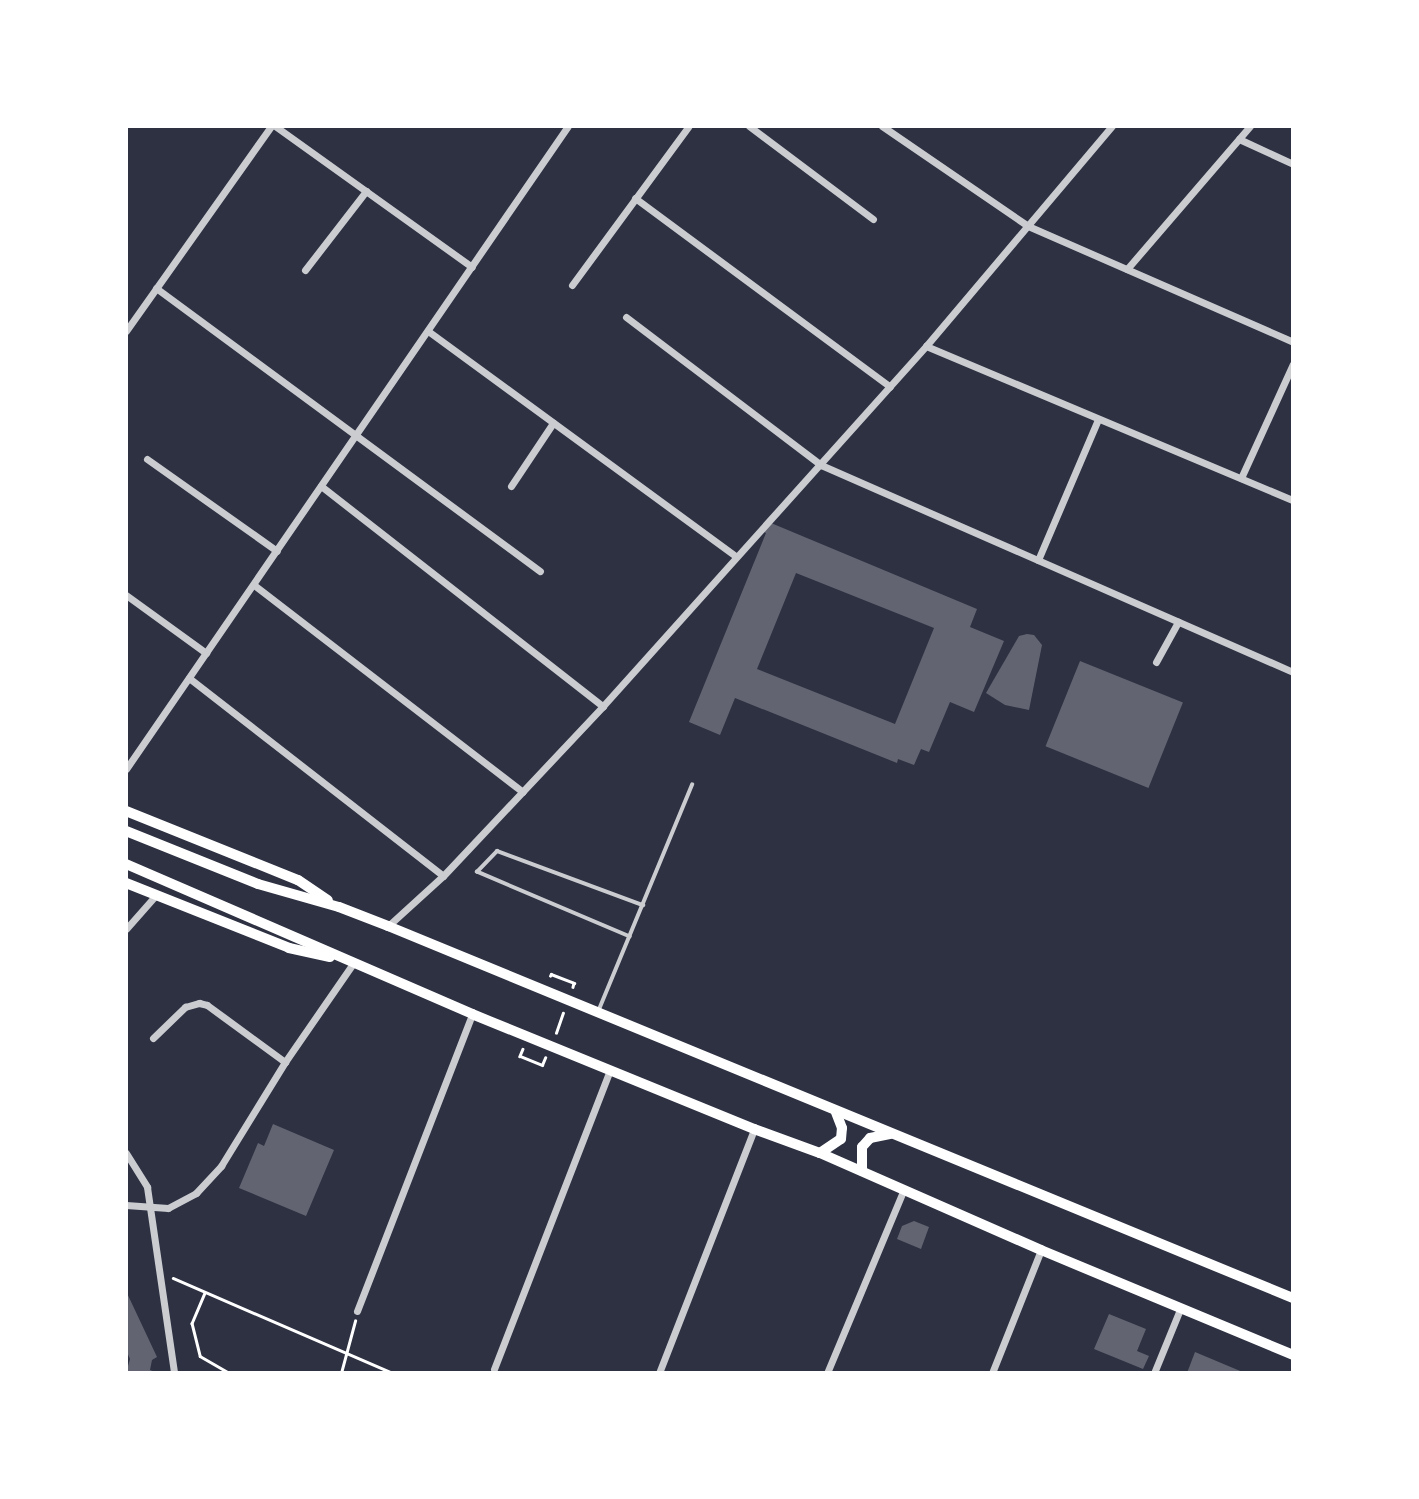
<!DOCTYPE html>
<style>
body{margin:0}
#map{position:relative;width:1419px;height:1499px;overflow:hidden;background:#2d3142;font-family:Merriweather,serif}
div>[style]{position:absolute}
.building>*{inset:0;background:#626471;transform-origin:0 0}
.path>*{height:2.5px;margin:-1.25px;padding:0 1.25px;transform-origin:1.25px;border-radius:1.25px;background:#fff}
.service>*{height:3.5px;margin:-1.75px;padding:0 1.75px;transform-origin:1.75px;border-radius:1.75px;background:#caccd0}
.minor>*{height:7px;margin:-3.5px;padding:0 3.5px;transform-origin:3.5px;border-radius:3.5px;background:#caccd0}
.secondary>*{height:10px;margin:-5px;padding:0 5px;transform-origin:5px;border-radius:5px;background:#fff}
span{translate:-50% -50%;white-space:nowrap;text-align:center;line-height:1.15;-webkit-text-stroke:7px #fff;paint-order:stroke}
.frame{position:absolute;inset:0;border:128px solid #fff;pointer-events:none}
</style>
<div id="map">
<div class="building">
<i style="clip-path:polygon(evenodd,771px 523px,977px 609px,970px 627px,1004px 641px,974px 712px,950px 702px,929px 752px,921px 749px,914px 765px,898px 759px,897px 763px,735px 698px,720px 735px,689px 722px,766px 533px,764px 532px,771px 523px,796px 573px,934px 628px,895px 724px,757px 669px,796px 573px)"></i>
<i style="clip-path:polygon(1027px 634px,1034px 635px,1042px 645px,1029px 710px,1005px 705px,986px 693px,1019px 636px)"></i>
<i style="left:1080px;top:661px;width:111px;height:92px;rotate:22deg"></i>
<i style="clip-path:polygon(273px 1124px,334px 1150px,306px 1216px,239px 1188px,258px 1143px,264px 1146px)"></i>
<i style="clip-path:polygon(914px 1221px,929px 1227px,921px 1249px,897px 1239px,902px 1226px)"></i>
<i style="clip-path:polygon(126px 1291px,157px 1357px,152px 1360px,150px 1370px,158px 1373px,126px 1373px,130px 1359px,126px 1350px)"></i>
<i style="clip-path:polygon(1109px 1314px,1146px 1329px,1137px 1351px,1149px 1356px,1143px 1369px,1094px 1349px)"></i>
<i style="clip-path:polygon(1195px 1352px,1245px 1373px,1187px 1373px)"></i>
</div>
<div class="path">
<i style="left:550px;top:976px;width:2px;rotate:-63deg"></i>
<i style="left:551px;top:974px;width:25px;rotate:21deg"></i>
<i style="left:574px;top:983px;width:4px;rotate:104deg"></i>
<i style="left:556px;top:1033px;width:21px;rotate:-71deg"></i>
<i style="left:523px;top:1049px;width:8px;rotate:113deg"></i>
<i style="left:520px;top:1056px;width:24px;rotate:22deg"></i>
<i style="left:542px;top:1065px;width:8px;rotate:-67deg"></i>
<i style="left:173px;top:1278px;width:240px;rotate:23.4deg"></i>
<i style="left:205px;top:1293px;width:33px;rotate:113deg"></i>
<i style="left:192px;top:1323px;width:34px;rotate:76deg"></i>
<i style="left:200px;top:1356px;width:34px;rotate:30deg"></i>
<i style="left:341px;top:1373px;width:54px;rotate:-74.9deg"></i>
</div>
<div class="service">
<i style="left:630px;top:937px;width:166px;rotate:-157deg"></i>
<i style="left:477px;top:872px;width:29px;rotate:-46deg"></i>
<i style="left:497px;top:851px;width:156px;rotate:20.3deg"></i>
<i style="left:598px;top:1012px;width:246px;rotate:-67.5deg"></i>
</div>
<div class="minor">
<i style="left:275px;top:126px;width:242px;rotate:35.6deg"></i>
<i style="left:749px;top:126px;width:155px;rotate:36.9deg"></i>
<i style="left:882px;top:126px;width:177px;rotate:34.4deg"></i>
<i style="left:1028px;top:226px;width:289px;rotate:23.6deg"></i>
<i style="left:1239px;top:139px;width:60px;rotate:24.8deg"></i>
<i style="left:635px;top:198px;width:317px;rotate:36.5deg"></i>
<i style="left:1127px;top:269px;width:189px;rotate:-49.3deg"></i>
<i style="left:305px;top:270px;width:100px;rotate:-52.3deg"></i>
<i style="left:572px;top:285px;width:197px;rotate:-53.7deg"></i>
<i style="left:156px;top:288px;width:477px;rotate:36.4deg"></i>
<i style="left:626px;top:317px;width:245px;rotate:37.2deg"></i>
<i style="left:821px;top:465px;width:515px;rotate:23.68deg"></i>
<i style="left:126px;top:331px;width:251px;rotate:-54.7deg"></i>
<i style="left:428px;top:331px;width:381px;rotate:36.2deg"></i>
<i style="left:926px;top:346px;width:398px;rotate:22.8deg"></i>
<i style="left:147px;top:459px;width:159px;rotate:35.3deg"></i>
<i style="left:1241px;top:478px;width:125px;rotate:-65.5deg"></i>
<i style="left:321px;top:486px;width:358px;rotate:38deg"></i>
<i style="left:511px;top:486px;width:76px;rotate:-56.3deg"></i>
<i style="left:1038px;top:560px;width:153px;rotate:-66.9deg"></i>
<i style="left:254px;top:585px;width:339px;rotate:37.6deg"></i>
<i style="left:126px;top:595px;width:99px;rotate:35.9deg"></i>
<i style="left:1156px;top:662px;width:46px;rotate:-61.2deg"></i>
<i style="left:189px;top:678px;width:322px;rotate:37.9deg"></i>
<i style="left:126px;top:769px;width:780px;rotate:-55.5deg"></i>
<i style="left:388px;top:926px;width:74px;rotate:-42.3deg"></i>
<i style="left:443px;top:876px;width:233px;rotate:-46.7deg"></i>
<i style="left:603px;top:706px;width:484px;rotate:-48.1deg"></i>
<i style="left:926px;top:346px;width:288px;rotate:-49.8deg"></i>
<i style="left:126px;top:929px;width:45px;rotate:-48.6deg"></i>
<i style="left:153px;top:1038px;width:45px;rotate:-44.1deg"></i>
<i style="left:185px;top:1007px;width:15px;rotate:-16deg"></i>
<i style="left:199px;top:1003px;width:8px;rotate:14deg"></i>
<i style="left:207px;top:1005px;width:97px;rotate:36.2deg"></i>
<i style="left:126px;top:1153px;width:40px;rotate:58deg"></i>
<i style="left:147px;top:1187px;width:188px;rotate:81.7deg"></i>
<i style="left:126px;top:1205px;width:42px;rotate:4.1deg"></i>
<i style="left:168px;top:1208px;width:32px;rotate:-28deg"></i>
<i style="left:196px;top:1193px;width:37px;rotate:-47deg"></i>
<i style="left:221px;top:1166px;width:122px;rotate:-58.4deg"></i>
<i style="left:285px;top:1062px;width:121px;rotate:-55.4deg"></i>
<i style="left:357px;top:1311px;width:318px;rotate:-68.8deg"></i>
<i style="left:494px;top:1369px;width:321px;rotate:-68.8deg"></i>
<i style="left:659px;top:1373px;width:262px;rotate:-68.7deg"></i>
<i style="left:827px;top:1373px;width:197px;rotate:-67.3deg"></i>
<i style="left:992px;top:1373px;width:132px;rotate:-68.3deg"></i>
<i style="left:1154px;top:1373px;width:71px;rotate:-67.8deg"></i>
</div>
<div class="secondary">
<i style="left:126px;top:811px;width:185px;rotate:21.9deg"></i>
<i style="left:298px;top:880px;width:36px;rotate:34deg"></i>
<i style="left:126px;top:831px;width:142px;rotate:21.9deg"></i>
<i style="left:258px;top:884px;width:84px;rotate:15.9deg"></i>
<i style="left:339px;top:907px;width:53px;rotate:21.2deg"></i>
<i style="left:388px;top:926px;width:978px;rotate:22.35deg"></i>
<i style="left:126px;top:864px;width:377px;rotate:23.4deg"></i>
<i style="left:472px;top:1014px;width:305px;rotate:22.2deg"></i>
<i style="left:754px;top:1129px;width:70px;rotate:20deg"></i>
<i style="left:820px;top:1153px;width:241px;rotate:23.7deg"></i>
<i style="left:1041px;top:1250px;width:273px;rotate:22.6deg"></i>
<i style="left:126px;top:883px;width:175px;rotate:21.7deg"></i>
<i style="left:289px;top:948px;width:42px;rotate:12.4deg"></i>
<i style="left:820px;top:1153px;width:25px;rotate:-34deg"></i>
<i style="left:841px;top:1139px;width:11px;rotate:-85deg"></i>
<i style="left:842px;top:1128px;width:17px;rotate:-111deg"></i>
<i style="left:862px;top:1171px;width:24px;rotate:-90deg"></i>
<i style="left:862px;top:1147px;width:12px;rotate:-48deg"></i>
<i style="left:870px;top:1138px;width:20px;rotate:-11deg"></i>
</div>
<div class="frame"></div>
</div>
